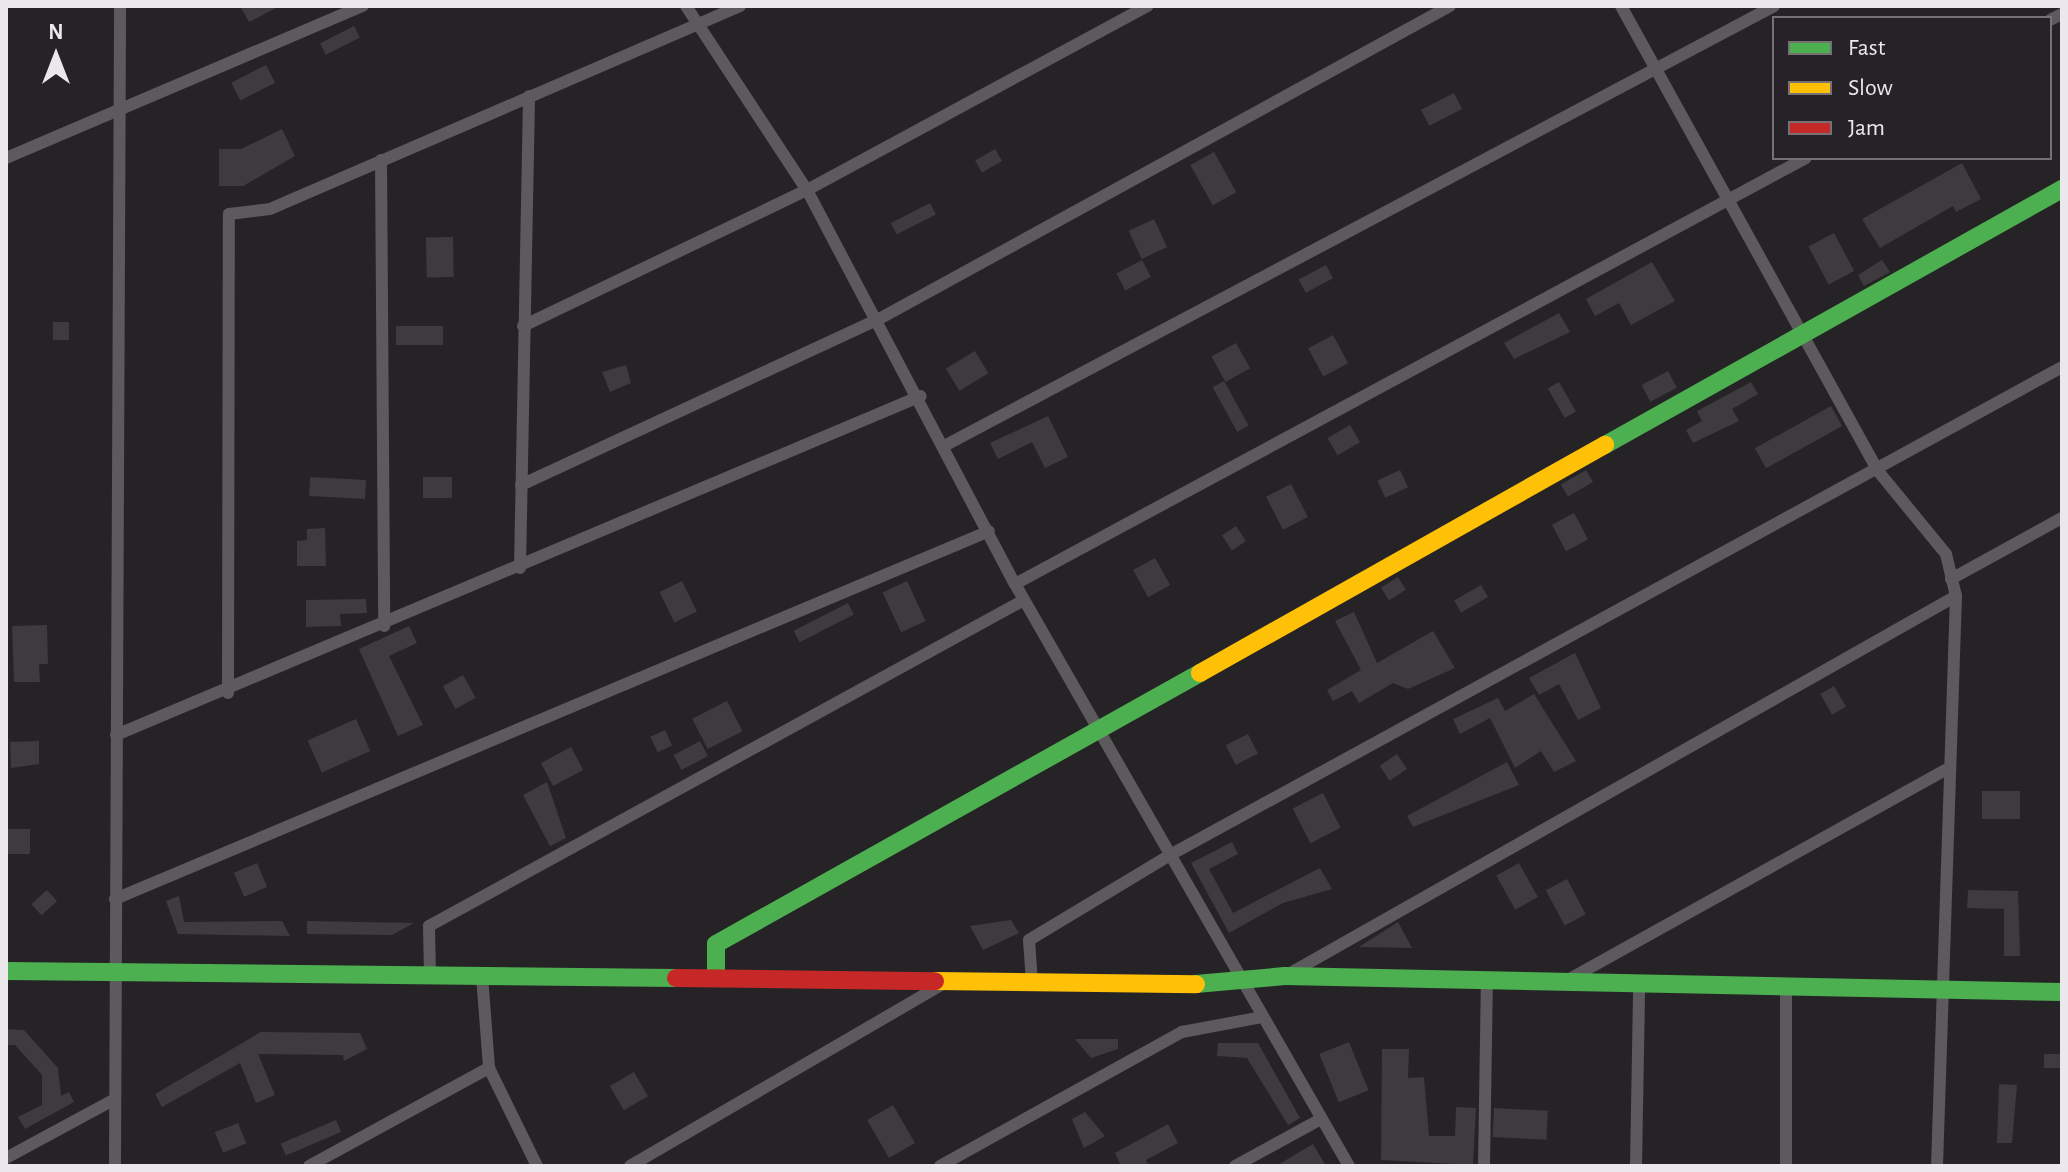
<!DOCTYPE html>
<style>
body{margin:0}
#map{position:relative;width:2068px;height:1172px;overflow:hidden;background:#262326;font-family:"Alegreya Sans",sans-serif}
div>[style]{position:absolute}
.building>*{inset:0;background:#3d3b3d;transform-origin:0 0}
.street>*{height:12px;margin:-6px;padding:0 6px;transform-origin:6px;border-radius:6px;background:#5c5a5c}
.fast>*{height:18px;margin:-9px;padding:0 9px;transform-origin:9px;border-radius:9px;background:#4caf50}
.slow>*{height:18px;margin:-9px;padding:0 9px;transform-origin:9px;border-radius:9px;background:#ffc107}
.jam>*{height:18px;margin:-9px;padding:0 9px;transform-origin:9px;border-radius:9px;background:#c62828}
span{translate:-50% -50%;white-space:nowrap;text-align:center;line-height:1.15;-webkit-text-stroke:7px #272227;paint-order:stroke}
.frame{position:absolute;inset:0;border:8px solid #ebe8eb;pointer-events:none}
.legend{position:absolute;left:1772px;top:16px;width:280px;height:144px;box-sizing:border-box;background:#272227;border:2px solid #757175;margin:0;padding:10px 14px;list-style:none;font-size:24px;color:#ebe8eb}
.legend li{display:flex;align-items:center;gap:16px;height:40px}
.legend b{width:40px;border:2px solid #757175}
.north{position:absolute;left:16px;top:16px;width:80px;height:80px;-webkit-text-stroke:6px #272227;paint-order:stroke;rotate:0deg;font-size:22px;font-weight:700;line-height:32px;text-align:center;color:#ebe8eb}
.north::after{content:'';display:block;margin:auto;width:28px;height:36px;background:#ebe8eb;clip-path:polygon(50% 0,100% 100%,50% 72%,0 100%)}
</style>
<div id="map">
<div class="building">
<i style="clip-path:polygon(240px 6px,280px 6px,249px 22px)"></i>
<i style="left:354px;top:26px;width:13px;height:38px;rotate:63deg"></i>
<i style="left:266px;top:65px;width:20px;height:39px;rotate:63deg"></i>
<i style="left:1454px;top:93px;width:18px;height:37px;rotate:63deg"></i>
<i style="clip-path:polygon(282px 129px,295px 156px,243px 186px,219px 186px,219px 149px,241px 149px)"></i>
<i style="left:995px;top:149px;width:14px;height:23px;rotate:60deg"></i>
<i style="left:1214px;top:152px;width:46px;height:27px;rotate:61deg"></i>
<i style="clip-path:polygon(1962px 163px,1981px 199px,1956px 212px,1953px 206px,1880px 248px,1862px 219px)"></i>
<i style="left:930px;top:203px;width:13px;height:44px;rotate:63deg"></i>
<i style="left:1154px;top:219px;width:31px;height:28px;rotate:65deg"></i>
<i style="left:1834px;top:233px;width:43px;height:29px;rotate:62deg"></i>
<i style="left:453px;top:237px;width:40px;height:27px;rotate:89deg"></i>
<i style="left:1142px;top:260px;width:19px;height:29px;rotate:62deg"></i>
<i style="clip-path:polygon(1882px 260px,1890px 272px,1864px 286px,1858px 275px)"></i>
<i style="clip-path:polygon(1652px 262px,1675px 301px,1631px 325px,1619px 303px,1595px 316px,1586px 299px)"></i>
<i style="left:1326px;top:265px;width:15px;height:31px;rotate:62deg"></i>
<i style="clip-path:polygon(1559px 313px,1570px 332px,1514px 359px,1504px 343px)"></i>
<i style="left:53px;top:322px;width:16px;height:18px"></i>
<i style="left:443px;top:326px;width:19px;height:47px;rotate:90deg"></i>
<i style="left:1333px;top:335px;width:32px;height:28px;rotate:62deg"></i>
<i style="left:1236px;top:343px;width:29px;height:28px;rotate:61deg"></i>
<i style="left:975px;top:351px;width:26px;height:34px;rotate:59deg"></i>
<i style="clip-path:polygon(626px 365px,631px 383px,610px 392px,602px 372px)"></i>
<i style="left:1668px;top:371px;width:19px;height:30px;rotate:62deg"></i>
<i style="left:1224px;top:381px;width:51px;height:13px;rotate:61deg"></i>
<i style="left:1559px;top:382px;width:34px;height:13px;rotate:60deg"></i>
<i style="clip-path:polygon(1751px 382px,1758px 394px,1732px 409px,1739px 421px,1693px 443px,1686px 430px,1702px 421px,1697px 411px)"></i>
<i style="left:1831px;top:406px;width:23px;height:87px;rotate:61deg"></i>
<i style="clip-path:polygon(1048px 416px,1068px 457px,1045px 468px,1032px 442px,998px 459px,990px 443px)"></i>
<i style="left:1350px;top:425px;width:20px;height:26px;rotate:60deg"></i>
<i style="left:1400px;top:470px;width:19px;height:25px;rotate:65deg"></i>
<i style="left:1586px;top:470px;width:14px;height:29px;rotate:60deg"></i>
<i style="left:423px;top:477px;width:29px;height:21px"></i>
<i style="left:366px;top:480px;width:19px;height:56px;rotate:93deg"></i>
<i style="left:1291px;top:484px;width:37px;height:28px;rotate:63deg"></i>
<i style="left:1574px;top:513px;width:30px;height:25px;rotate:62deg"></i>
<i style="left:1236px;top:526px;width:18px;height:17px;rotate:56deg"></i>
<i style="clip-path:polygon(325px 528px,326px 566px,297px 566px,297px 541px,307px 540px,307px 529px)"></i>
<i style="left:1155px;top:558px;width:31px;height:25px;rotate:61deg"></i>
<i style="left:1398px;top:577px;width:15px;height:20px;rotate:58deg"></i>
<i style="left:682px;top:581px;width:34px;height:25px;rotate:64deg"></i>
<i style="left:907px;top:581px;width:44px;height:27px;rotate:65deg"></i>
<i style="left:1481px;top:585px;width:14px;height:31px;rotate:60deg"></i>
<i style="clip-path:polygon(366px 599px,367px 613px,340px 614px,341px 626px,306px 627px,306px 600px)"></i>
<i style="left:848px;top:603px;width:13px;height:61px;rotate:63deg"></i>
<i style="clip-path:polygon(1354px 612px,1377px 663px,1433px 631px,1455px 668px,1408px 689px,1393px 683px,1359px 703px,1352px 691px,1333px 701px,1327px 690px,1361px 670px,1335px 621px)"></i>
<i style="clip-path:polygon(47px 625px,48px 664px,39px 664px,40px 682px,14px 682px,12px 626px)"></i>
<i style="clip-path:polygon(409px 626px,417px 643px,389px 656px,423px 725px,398px 736px,359px 649px)"></i>
<i style="clip-path:polygon(1575px 653px,1601px 708px,1578px 720px,1559px 684px,1539px 695px,1529px 678px)"></i>
<i style="left:463px;top:675px;width:26px;height:23px;rotate:61deg"></i>
<i style="left:1834px;top:686px;width:24px;height:16px;rotate:60deg"></i>
<i style="clip-path:polygon(1534px 694px,1576px 761px,1554px 772px,1541px 751px,1515px 768px,1490px 718px,1460px 734px,1453px 719px,1498px 698px,1505px 711px)"></i>
<i style="left:727px;top:701px;width:34px;height:39px;rotate:63deg"></i>
<i style="left:356px;top:719px;width:35px;height:53px;rotate:66deg"></i>
<i style="left:665px;top:730px;width:17px;height:16px;rotate:65deg"></i>
<i style="left:1248px;top:734px;width:22px;height:25px;rotate:63deg"></i>
<i style="clip-path:polygon(39px 741px,39px 764px,11px 768px,10px 742px)"></i>
<i style="left:700px;top:741px;width:17px;height:30px;rotate:62deg"></i>
<i style="left:571px;top:747px;width:26px;height:34px;rotate:62deg"></i>
<i style="left:1397px;top:754px;width:18px;height:21px;rotate:56deg"></i>
<i style="clip-path:polygon(1507px 762px,1519px 785px,1413px 827px,1407px 816px)"></i>
<i style="clip-path:polygon(547px 782px,566px 838px,550px 846px,523px 795px)"></i>
<i style="left:1982px;top:791px;width:38px;height:28px"></i>
<i style="left:1323px;top:793px;width:39px;height:34px;rotate:63deg"></i>
<i style="left:8px;top:829px;width:22px;height:25px"></i>
<i style="clip-path:polygon(1232px 842px,1238px 854px,1209px 869px,1233px 913px,1320px 868px,1332px 889px,1283px 903px,1229px 933px,1191px 863px)"></i>
<i style="left:257px;top:863px;width:26px;height:25px;rotate:67deg"></i>
<i style="left:1519px;top:863px;width:39px;height:26px;rotate:61deg"></i>
<i style="left:1567px;top:879px;width:40px;height:24px;rotate:62deg"></i>
<i style="left:47px;top:890px;width:15px;height:21px;rotate:48deg"></i>
<i style="clip-path:polygon(1968px 890px,2018px 891px,2020px 956px,2004px 956px,2004px 909px,1967px 908px)"></i>
<i style="clip-path:polygon(179px 896px,184px 922px,282px 921px,290px 936px,178px 934px,166px 901px)"></i>
<i style="clip-path:polygon(1011px 920px,1019px 933px,983px 950px,970px 926px)"></i>
<i style="clip-path:polygon(307px 921px,414px 923px,392px 935px,307px 934px)"></i>
<i style="clip-path:polygon(1398px 922px,1412px 948px,1359px 947px)"></i>
<i style="clip-path:polygon(6px 1029px,24px 1030px,58px 1068px,61px 1096px,69px 1092px,74px 1102px,25px 1129px,18px 1117px,42px 1105px,42px 1075px,15px 1045px,6px 1045px)"></i>
<i style="clip-path:polygon(261px 1032px,360px 1033px,367px 1049px,344px 1061px,343px 1055px,258px 1054px,275px 1095px,256px 1103px,240px 1063px,162px 1107px,155px 1094px)"></i>
<i style="clip-path:polygon(1075px 1039px,1118px 1039px,1118px 1049px,1091px 1058px)"></i>
<i style="left:1349px;top:1042px;width:52px;height:32px;rotate:68deg"></i>
<i style="clip-path:polygon(1218px 1043px,1258px 1043px,1300px 1118px,1288px 1125px,1247px 1058px,1217px 1056px)"></i>
<i style="clip-path:polygon(1382px 1049px,1409px 1049px,1408px 1078px,1424px 1077px,1429px 1136px,1455px 1136px,1456px 1107px,1476px 1108px,1473px 1165px,1381px 1160px)"></i>
<i style="left:2062px;top:1054px;width:14px;height:18px;rotate:90deg"></i>
<i style="left:634px;top:1072px;width:28px;height:28px;rotate:60deg"></i>
<i style="clip-path:polygon(1999px 1084px,2017px 1085px,2012px 1143px,1997px 1143px)"></i>
<i style="left:893px;top:1105px;width:44px;height:30px;rotate:60deg"></i>
<i style="left:1494px;top:1108px;width:54px;height:29px;rotate:3deg"></i>
<i style="clip-path:polygon(1085px 1112px,1105px 1136px,1084px 1148px,1072px 1119px)"></i>
<i style="left:336px;top:1120px;width:13px;height:60px;rotate:67deg"></i>
<i style="left:238px;top:1123px;width:22px;height:25px;rotate:68deg"></i>
<i style="clip-path:polygon(1168px 1124px,1178px 1143px,1146px 1160px,1149px 1166px,1121px 1166px,1115px 1153px)"></i>
<i style="clip-path:polygon(1313px 1144px,1326px 1166px,1276px 1166px)"></i>
</div>
<div class="street">
<i style="left:686px;top:6px;width:220px;rotate:56.7deg"></i>
<i style="left:807px;top:190px;width:446px;rotate:62.2deg"></i>
<i style="left:1015px;top:584px;width:671px;rotate:60.15deg"></i>
<i style="left:1621px;top:6px;width:531px;rotate:61.07deg"></i>
<i style="left:1878px;top:471px;width:107px;rotate:50.7deg"></i>
<i style="left:1946px;top:554px;width:43px;rotate:76.6deg"></i>
<i style="left:1956px;top:596px;width:570px;rotate:91.91deg"></i>
<i style="left:2050px;top:20px;width:13px;rotate:-27deg"></i>
<i style="left:6px;top:158px;width:388px;rotate:-23.1deg"></i>
<i style="left:381px;top:160px;width:466px;rotate:89.6deg"></i>
<i style="left:523px;top:326px;width:315px;rotate:-25.6deg"></i>
<i style="left:807px;top:190px;width:387px;rotate:-28.4deg"></i>
<i style="left:946px;top:445px;width:937px;rotate:-27.93deg"></i>
<i style="left:521px;top:485px;width:395px;rotate:-24.9deg"></i>
<i style="left:879px;top:319px;width:651px;rotate:-28.73deg"></i>
<i style="left:520px;top:568px;width:472px;rotate:-88.9deg"></i>
<i style="left:1951px;top:579px;width:127px;rotate:-28.8deg"></i>
<i style="left:1015px;top:584px;width:898px;rotate:-28.31deg"></i>
<i style="left:228px;top:693px;width:479px;rotate:-89.9deg"></i>
<i style="left:229px;top:214px;width:41px;rotate:-7deg"></i>
<i style="left:270px;top:209px;width:512px;rotate:-23.36deg"></i>
<i style="left:116px;top:735px;width:873px;rotate:-22.84deg"></i>
<i style="left:115px;top:899px;width:948px;rotate:-22.83deg"></i>
<i style="left:430px;top:975px;width:49px;rotate:-91.2deg"></i>
<i style="left:429px;top:926px;width:678px;rotate:-28.72deg"></i>
<i style="left:1287px;top:975px;width:769px;rotate:-29.53deg"></i>
<i style="left:482px;top:976px;width:92px;rotate:85.6deg"></i>
<i style="left:489px;top:1068px;width:109px;rotate:63.9deg"></i>
<i style="left:1566px;top:981px;width:434px;rotate:-29.1deg"></i>
<i style="left:1032px;top:982px;width:42px;rotate:-94.1deg"></i>
<i style="left:1029px;top:940px;width:165px;rotate:-31.1deg"></i>
<i style="left:1170px;top:855px;width:1017px;rotate:-28.68deg"></i>
<i style="left:1786px;top:989px;width:177px;rotate:90deg"></i>
<i style="left:6px;top:1158px;width:124px;rotate:-28.4deg"></i>
<i style="left:115px;top:1166px;width:1160px;rotate:-89.75deg"></i>
<i style="left:309px;top:1166px;width:205px;rotate:-28.6deg"></i>
<i style="left:630px;top:1166px;width:364px;rotate:-30.2deg"></i>
<i style="left:940px;top:1166px;width:277px;rotate:-29deg"></i>
<i style="left:1182px;top:1032px;width:81px;rotate:-10.6deg"></i>
<i style="left:1235px;top:1166px;width:98px;rotate:-28.7deg"></i>
<i style="left:1484px;top:1166px;width:182px;rotate:-89.1deg"></i>
<i style="left:1636px;top:1166px;width:178px;rotate:-89deg"></i>
</div>
<div class="fast">
<i style="left:1605px;top:445px;width:524px;rotate:-29.26deg"></i>
<i style="left:6px;top:971px;width:670px;rotate:0.6deg"></i>
<i style="left:716px;top:978px;width:34px;rotate:-90deg"></i>
<i style="left:716px;top:944px;width:555px;rotate:-29.25deg"></i>
<i style="left:1196px;top:984px;width:89px;rotate:-5.1deg"></i>
<i style="left:1285px;top:976px;width:777px;rotate:1.18deg"></i>
</div>
<div class="slow">
<i style="left:1200px;top:673px;width:465px;rotate:-29.4deg"></i>
<i style="left:935px;top:981px;width:261px;rotate:0.7deg"></i>
</div>
<div class="jam">
<i style="left:676px;top:978px;width:259px;rotate:0.7deg"></i>
</div>
<div class="frame"></div>
<ul class="legend">
<li><b style="height:10px;background:#4caf50"></b>Fast</li>
<li><b style="height:10px;background:#ffc107"></b>Slow</li>
<li><b style="height:10px;background:#c62828"></b>Jam</li>
</ul>
<div class="north">N</div>
</div>
